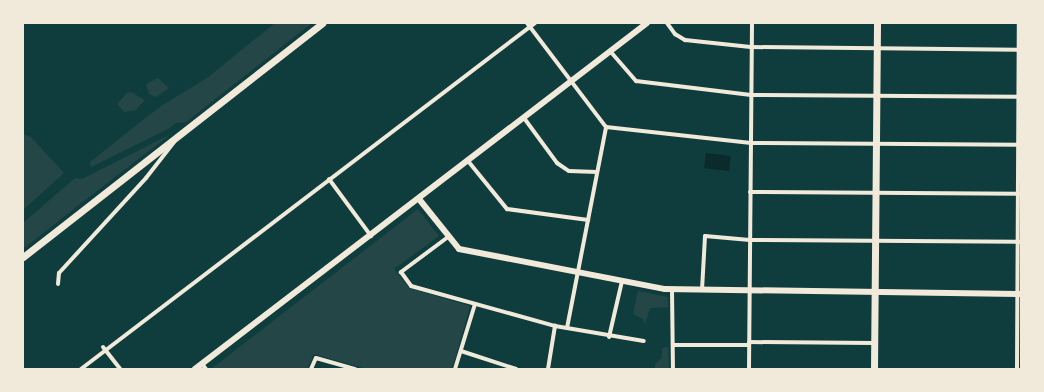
<!DOCTYPE html>
<style>
body{margin:0}
#map{position:relative;width:1044px;height:392px;overflow:hidden;background:#0f3d3e;font-family:"Golos Text",sans-serif}
div>[style]{position:absolute}
.green>*{inset:0;background:#244646}
.water>*{inset:0;background:#0a2a2b;transform-origin:0 0}
.minor>*{height:4px;margin:-2px;padding:0 2px;transform-origin:2px;border-radius:2px;background:#f1e9da}
.tertiary>*{height:6px;margin:-3px;padding:0 3px;transform-origin:3px;border-radius:3px;background:#f1e9da}
.secondary>*{height:7px;margin:-3.5px;padding:0 3.5px;transform-origin:3.5px;border-radius:3.5px;background:#f1e9da}
span{translate:-50% -50%;white-space:nowrap;text-align:center;line-height:1.15;-webkit-text-stroke:3.5px #f1e9da;paint-order:stroke}
.frame{position:absolute;inset:0;border:24px solid #f1e9da;pointer-events:none}
</style>
<div id="map">
<div class="green">
<i style="clip-path:polygon(275px 23px,312px 23px,186px 122px,176px 123px,168px 129px,91px 167px,90px 162px,134px 127px,161px 106px,207px 78px)"></i>
<i style="clip-path:polygon(158px 78px,169px 88px,156px 97px,149px 94px,146px 84px)"></i>
<i style="clip-path:polygon(131px 92px,145px 100px,136px 110px,124px 112px,117px 104px,127px 93px)"></i>
<i style="clip-path:polygon(23px 134px,31px 137px,64px 173px,23px 210px)"></i>
<i style="clip-path:polygon(171px 134px,80px 204px,23px 249px,23px 223px,75px 178px,82px 179px)"></i>
<i style="clip-path:polygon(418px 209px,439px 236px,394px 269px,409px 288px,470px 306px,452px 369px,367px 369px,314px 354px,307px 369px,211px 369px)"></i>
<i style="clip-path:polygon(638px 291px,668px 297px,668px 307px,650px 308px,645px 324px,643px 319px,633px 314px)"></i>
<i style="clip-path:polygon(668px 347px,669px 369px,655px 369px,655px 364px,662px 358px,662px 348px)"></i>
</div>
<div class="water">
<i style="left:706px;top:153px;width:25px;height:15px;rotate:7deg"></i>
</div>
<div class="minor">
<i style="left:527px;top:23px;width:131px;rotate:52.8deg"></i>
<i style="left:606px;top:127px;width:146px;rotate:6.3deg"></i>
<i style="left:751px;top:143px;width:270px;rotate:0.4deg"></i>
<i style="left:667px;top:23px;width:14px;rotate:54deg"></i>
<i style="left:675px;top:34px;width:12px;rotate:31deg"></i>
<i style="left:685px;top:40px;width:66px;rotate:6.1deg"></i>
<i style="left:751px;top:47px;width:270px;rotate:0.6deg"></i>
<i style="left:610px;top:51px;width:40px;rotate:49deg"></i>
<i style="left:636px;top:81px;width:116px;rotate:6.9deg"></i>
<i style="left:751px;top:95px;width:270px;rotate:0.4deg"></i>
<i style="left:524px;top:118px;width:56px;rotate:53.7deg"></i>
<i style="left:557px;top:163px;width:14px;rotate:34deg"></i>
<i style="left:569px;top:171px;width:28px;rotate:2deg"></i>
<i style="left:468px;top:161px;width:62px;rotate:50.9deg"></i>
<i style="left:507px;top:209px;width:82px;rotate:7.7deg"></i>
<i style="left:329px;top:179px;width:71px;rotate:53.6deg"></i>
<i style="left:750px;top:192px;width:270px;rotate:0.4deg"></i>
<i style="left:448px;top:237px;width:59px;rotate:143.3deg"></i>
<i style="left:401px;top:272px;width:17px;rotate:54deg"></i>
<i style="left:411px;top:286px;width:149px;rotate:15.5deg"></i>
<i style="left:555px;top:326px;width:90px;rotate:9.6deg"></i>
<i style="left:58px;top:284px;width:11px;rotate:-85deg"></i>
<i style="left:59px;top:273px;width:129px;rotate:-47.5deg"></i>
<i style="left:146px;top:178px;width:46px;rotate:-52.1deg"></i>
<i style="left:672px;top:290px;width:79px;rotate:89.3deg"></i>
<i style="left:702px;top:290px;width:54px;rotate:-86.8deg"></i>
<i style="left:705px;top:236px;width:45px;rotate:5.1deg"></i>
<i style="left:750px;top:240px;width:271px;rotate:0.4deg"></i>
<i style="left:567px;top:328px;width:205px;rotate:-79deg"></i>
<i style="left:609px;top:337px;width:57px;rotate:-76.9deg"></i>
<i style="left:749px;top:342px;width:125px;rotate:0.5deg"></i>
<i style="left:673px;top:345px;width:76px"></i>
<i style="left:103px;top:347px;width:28px;rotate:52deg"></i>
<i style="left:461px;top:351px;width:58px;rotate:18.1deg"></i>
<i style="left:202px;top:364px;width:6px;rotate:51deg"></i>
<i style="left:81px;top:369px;width:571px;rotate:-37.31deg"></i>
<i style="left:311px;top:369px;width:12px;rotate:-66deg"></i>
<i style="left:316px;top:358px;width:41px;rotate:15.8deg"></i>
<i style="left:455px;top:369px;width:68px;rotate:-72.9deg"></i>
<i style="left:548px;top:369px;width:44px;rotate:-80.8deg"></i>
<i style="left:749px;top:369px;width:346px;rotate:-89.5deg"></i>
<i style="left:1017px;top:369px;width:346px;rotate:-89.7deg"></i>
</div>
<div class="tertiary">
<i style="left:419px;top:199px;width:64px;rotate:51.3deg"></i>
<i style="left:459px;top:249px;width:210px;rotate:11deg"></i>
<i style="left:665px;top:289px;width:356px;rotate:0.8deg"></i>
<i style="left:195px;top:369px;width:569px;rotate:-37.43deg"></i>
</div>
<div class="secondary">
<i style="left:23px;top:257px;width:380px;rotate:-38deg"></i>
<i style="left:874px;top:369px;width:346px;rotate:-89.5deg"></i>
</div>
<div class="frame"></div>
</div>
